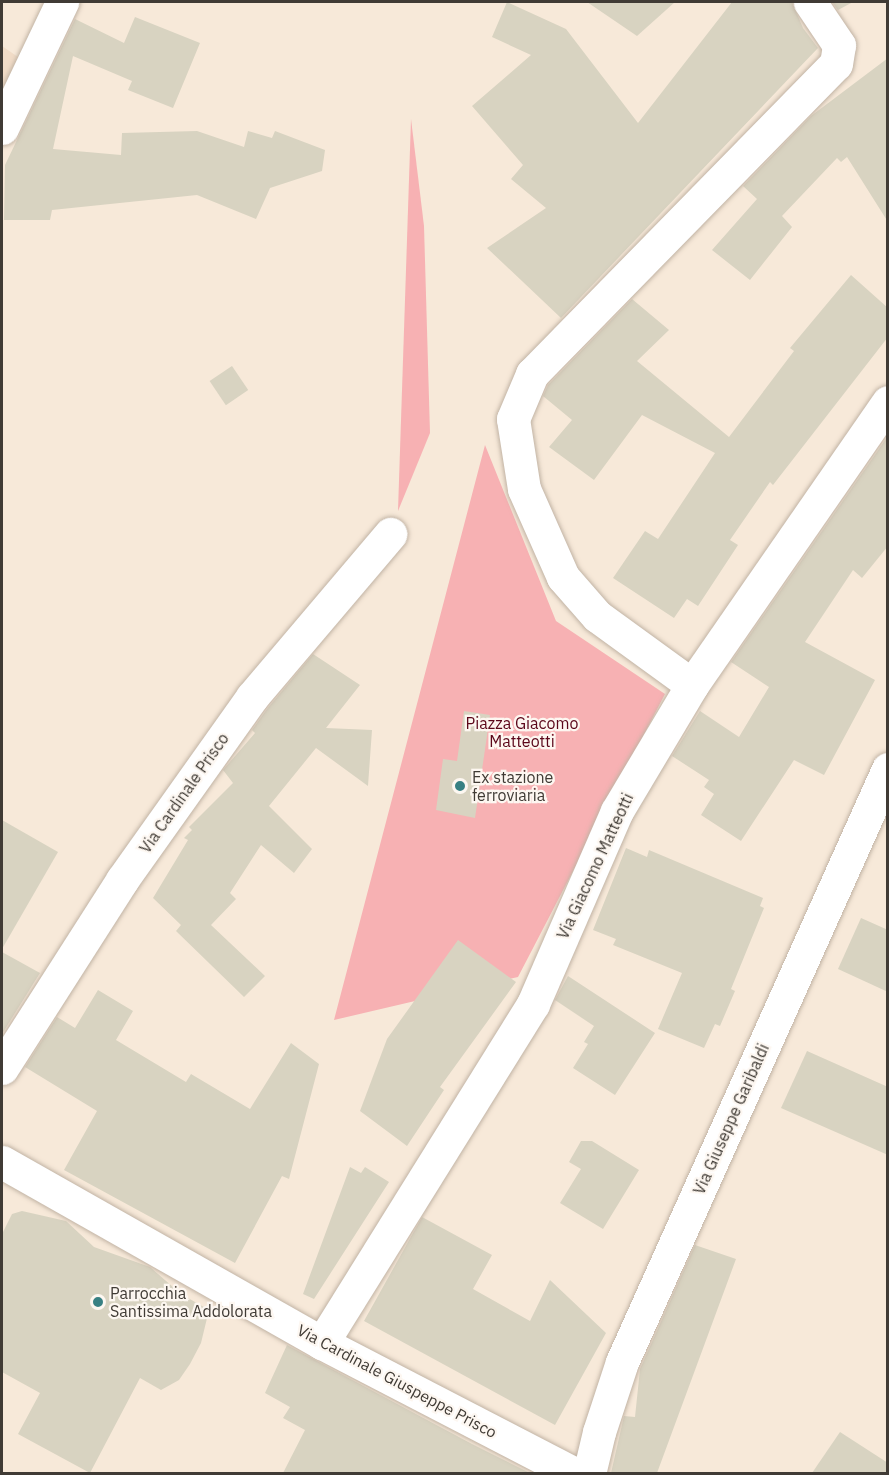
<!DOCTYPE html>
<style>
body{margin:0}
#map{position:relative;width:889px;height:1475px;overflow:hidden;background:#f7e9d9;font-family:"IBM Plex Sans",sans-serif}
div>[style]{position:absolute}
.built>*{inset:0;background:#f1dcc7}
.green>*{inset:0;background:#f7b1b3}
.building>*{inset:0;background:#d8d3c1;transform-origin:0 0}
.roads{filter:drop-shadow(0 0 2px #c1b3a4) drop-shadow(0 0 2px #c1b3a4)}
.minor>*{height:33px;margin:-16.5px;padding:0 16.5px;transform-origin:16.5px;border-radius:16.5px;background:#fff}
.tertiary>*{height:33px;margin:-16.5px;padding:0 16.5px;transform-origin:16.5px;border-radius:16.5px;background:#fff}
.dots>*{width:16px;height:16px;translate:-50% -50%;box-sizing:border-box;border:3px solid #fdf7f1;border-radius:50%}
span{translate:-50% -50%;white-space:nowrap;text-align:center;line-height:1.15;-webkit-text-stroke:4.5px #fdf7f1;paint-order:stroke}
.park-label{font-size:16px;color:#5b071a}
.poi-label{font-size:16px;color:#403b35}
.left{translate:0 -50%;text-align:left}
.street-label{font-size:16px;color:#403b35}
.frame{position:absolute;inset:0;border:3px solid #403b35;pointer-events:none}
</style>
<div id="map">
<div class="built">
<i style="clip-path:polygon(2px 46px,18px 57px,2px 94px)"></i>
</div>
<div class="green">
<i style="clip-path:polygon(411px 119px,424px 226px,430px 433px,398px 511px)"></i>
<i style="clip-path:polygon(485px 445px,556px 621px,665px 694px,518px 977px,334px 1020px)"></i>
</div>
<div class="building">
<i style="clip-path:polygon(507px 2px,566px 29px,638px 123px,732px 2px,792px 2px,803px 28px,818px 48px,561px 318px,487px 248px,546px 208px,511px 179px,523px 165px,472px 106px,531px 55px,492px 37px)"></i>
<i style="clip-path:polygon(587px 2px,675px 2px,637px 36px)"></i>
<i style="clip-path:polygon(832px 2px,853px 2px,838px 10px)"></i>
<i style="clip-path:polygon(135px 17px,200px 43px,173px 108px,128px 90px,132px 81px,73px 56px,53px 149px,121px 155px,122px 133px,197px 131px,244px 147px,248px 131px,272px 138px,275px 131px,325px 150px,322px 171px,270px 188px,256px 219px,197px 195px,52px 210px,50px 220px,4px 220px,5px 165px,75px 19px,124px 43px)"></i>
<i style="clip-path:polygon(888px 58px,888px 222px,847px 157px,841px 162px,837px 158px,782px 216px,792px 227px,750px 280px,712px 250px,757px 199px,743px 186px,811px 116px)"></i>
<i style="clip-path:polygon(851px 275px,888px 308px,888px 337px,773px 485px,770px 482px,730px 540px,738px 545px,698px 606px,687px 599px,674px 618px,613px 578px,645px 531px,658px 539px,715px 453px,642px 415px,594px 480px,549px 447px,572px 420px,543px 396px,548px 385px,632px 299px,669px 330px,637px 361px,729px 437px,794px 351px,790px 348px)"></i>
<i style="left:232px;top:366px;width:29px;height:27px;rotate:56deg"></i>
<i style="clip-path:polygon(888px 436px,888px 546px,862px 578px,853px 570px,805px 642px,875px 680px,824px 775px,794px 760px,741px 841px,701px 815px,714px 794px,704px 787px,709px 780px,672px 756px,700px 711px,739px 737px,769px 687px,731px 662px)"></i>
<i style="clip-path:polygon(313px 654px,360px 685px,326px 728px,372px 730px,368px 786px,316px 748px,269px 806px,312px 849px,294px 873px,261px 845px,230px 893px,236px 899px,211px 925px,265px 976px,244px 997px,176px 931px,181px 925px,153px 898px,188px 840px,184px 838px,192px 830px,189px 827px,233px 783px,223px 770px,255px 733px,252px 730px,267px 709px)"></i>
<i style="clip-path:polygon(464px 711px,490px 715px,475px 818px,436px 810px,443px 759px,457px 761px)"></i>
<i style="clip-path:polygon(2px 820px,58px 852px,2px 949px)"></i>
<i style="clip-path:polygon(626px 848px,647px 857px,649px 850px,763px 898px,760px 906px,764px 908px,731px 989px,735px 991px,720px 1026px,715px 1024px,704px 1048px,658px 1029px,682px 973px,613px 945px,616px 939px,593px 930px)"></i>
<i style="clip-path:polygon(861px 918px,888px 930px,888px 992px,838px 969px)"></i>
<i style="clip-path:polygon(458px 940px,516px 982px,440px 1087px,444px 1090px,407px 1146px,360px 1111px,387px 1039px)"></i>
<i style="clip-path:polygon(2px 952px,40px 973px,2px 1034px)"></i>
<i style="clip-path:polygon(568px 976px,655px 1033px,615px 1095px,573px 1068px,588px 1044px,584px 1042px,594px 1026px,555px 1000px)"></i>
<i style="clip-path:polygon(98px 990px,133px 1011px,116px 1040px,186px 1082px,191px 1074px,250px 1109px,291px 1043px,319px 1064px,289px 1179px,282px 1176px,235px 1263px,64px 1170px,97px 1111px,25px 1067px,57px 1017px,75px 1028px)"></i>
<i style="clip-path:polygon(807px 1051px,888px 1087px,888px 1155px,781px 1108px)"></i>
<i style="clip-path:polygon(581px 1141px,592px 1141px,639px 1170px,603px 1229px,560px 1203px,581px 1169px,569px 1162px)"></i>
<i style="clip-path:polygon(350px 1167px,361px 1173px,365px 1167px,389px 1182px,314px 1299px,303px 1294px)"></i>
<i style="clip-path:polygon(22px 1211px,66px 1221px,94px 1247px,150px 1267px,181px 1294px,209px 1310px,201px 1343px,190px 1364px,179px 1380px,161px 1390px,140px 1378px,90px 1473px,18px 1434px,40px 1393px,2px 1372px,2px 1234px,12px 1214px)"></i>
<i style="clip-path:polygon(422px 1217px,492px 1255px,473px 1289px,530px 1321px,550px 1280px,606px 1333px,555px 1425px,364px 1321px)"></i>
<i style="clip-path:polygon(695px 1245px,736px 1259px,657px 1473px,611px 1473px,624px 1416px,635px 1417px,640px 1369px)"></i>
<i style="clip-path:polygon(287px 1345px,472px 1444px,530px 1473px,283px 1473px,305px 1430px,283px 1418px,290px 1407px,265px 1393px)"></i>
<i style="clip-path:polygon(840px 1432px,888px 1463px,888px 1473px,812px 1473px)"></i>
</div>
<div class="roads">
<div class="minor">
<i style="left:2px;top:128px;width:140px;rotate:-64.5deg"></i>
<i style="left:692px;top:685px;width:117px;rotate:-144deg"></i>
<i style="left:597px;top:616px;width:52px;rotate:-131.1deg"></i>
<i style="left:563px;top:577px;width:96px;rotate:-113.9deg"></i>
<i style="left:524px;top:489px;width:71px;rotate:-98.9deg"></i>
<i style="left:513px;top:419px;width:49px;rotate:-67.1deg"></i>
<i style="left:532px;top:374px;width:434px;rotate:-45.6deg"></i>
<i style="left:836px;top:64px;width:19px;rotate:-81deg"></i>
<i style="left:839px;top:45px;width:52px;rotate:-124deg"></i>
<i style="left:2px;top:1068px;width:223px;rotate:-57.4deg"></i>
<i style="left:122px;top:880px;width:224px;rotate:-54.6deg"></i>
<i style="left:252px;top:697px;width:214px;rotate:-49.7deg"></i>
<i style="left:322px;top:1343px;width:399px;rotate:-58.1deg"></i>
<i style="left:533px;top:1004px;width:210px;rotate:-66.5deg"></i>
<i style="left:617px;top:811px;width:147px;rotate:-59.2deg"></i>
<i style="left:692px;top:685px;width:344px;rotate:-55.3deg"></i>
<i style="left:589px;top:1474px;width:43px;rotate:-76.6deg"></i>
<i style="left:599px;top:1432px;width:74px;rotate:-71.8deg"></i>
<i style="left:622px;top:1362px;width:650px;rotate:-65.84deg"></i>
</div>
<div class="tertiary">
<i style="left:2px;top:1162px;width:368px;rotate:29.5deg"></i>
<i style="left:322px;top:1343px;width:285px;rotate:27.4deg"></i>
</div>
</div>
<div class="dots">
<i style="left:460px;top:786px;background:#388083"></i>
<i style="left:98px;top:1302px;background:#388083"></i>
</div>
<div class="park-label">
<span style="left:522px;top:732px">Piazza Giacomo<br>Matteotti</span>
</div>
<div class="poi-label">
<span class="left" style="left:472px;top:786px">Ex stazione<br>ferroviaria</span>
<span class="left" style="left:110px;top:1302px">Parrocchia<br>Santissima Addolorata</span>
</div>
<div class="street-label">
<span style="left:184px;top:793px;rotate:-55deg">Via Cardinale Prisco</span>
<span style="left:595px;top:866px;rotate:-65deg">Via Giacomo Matteotti</span>
<span style="left:731px;top:1119px;rotate:-66deg">Via Giuseppe Garibaldi</span>
<span style="left:397px;top:1381px;rotate:28deg">Via Cardinale Giuspeppe Prisco</span>
</div>
<div class="frame"></div>
</div>
